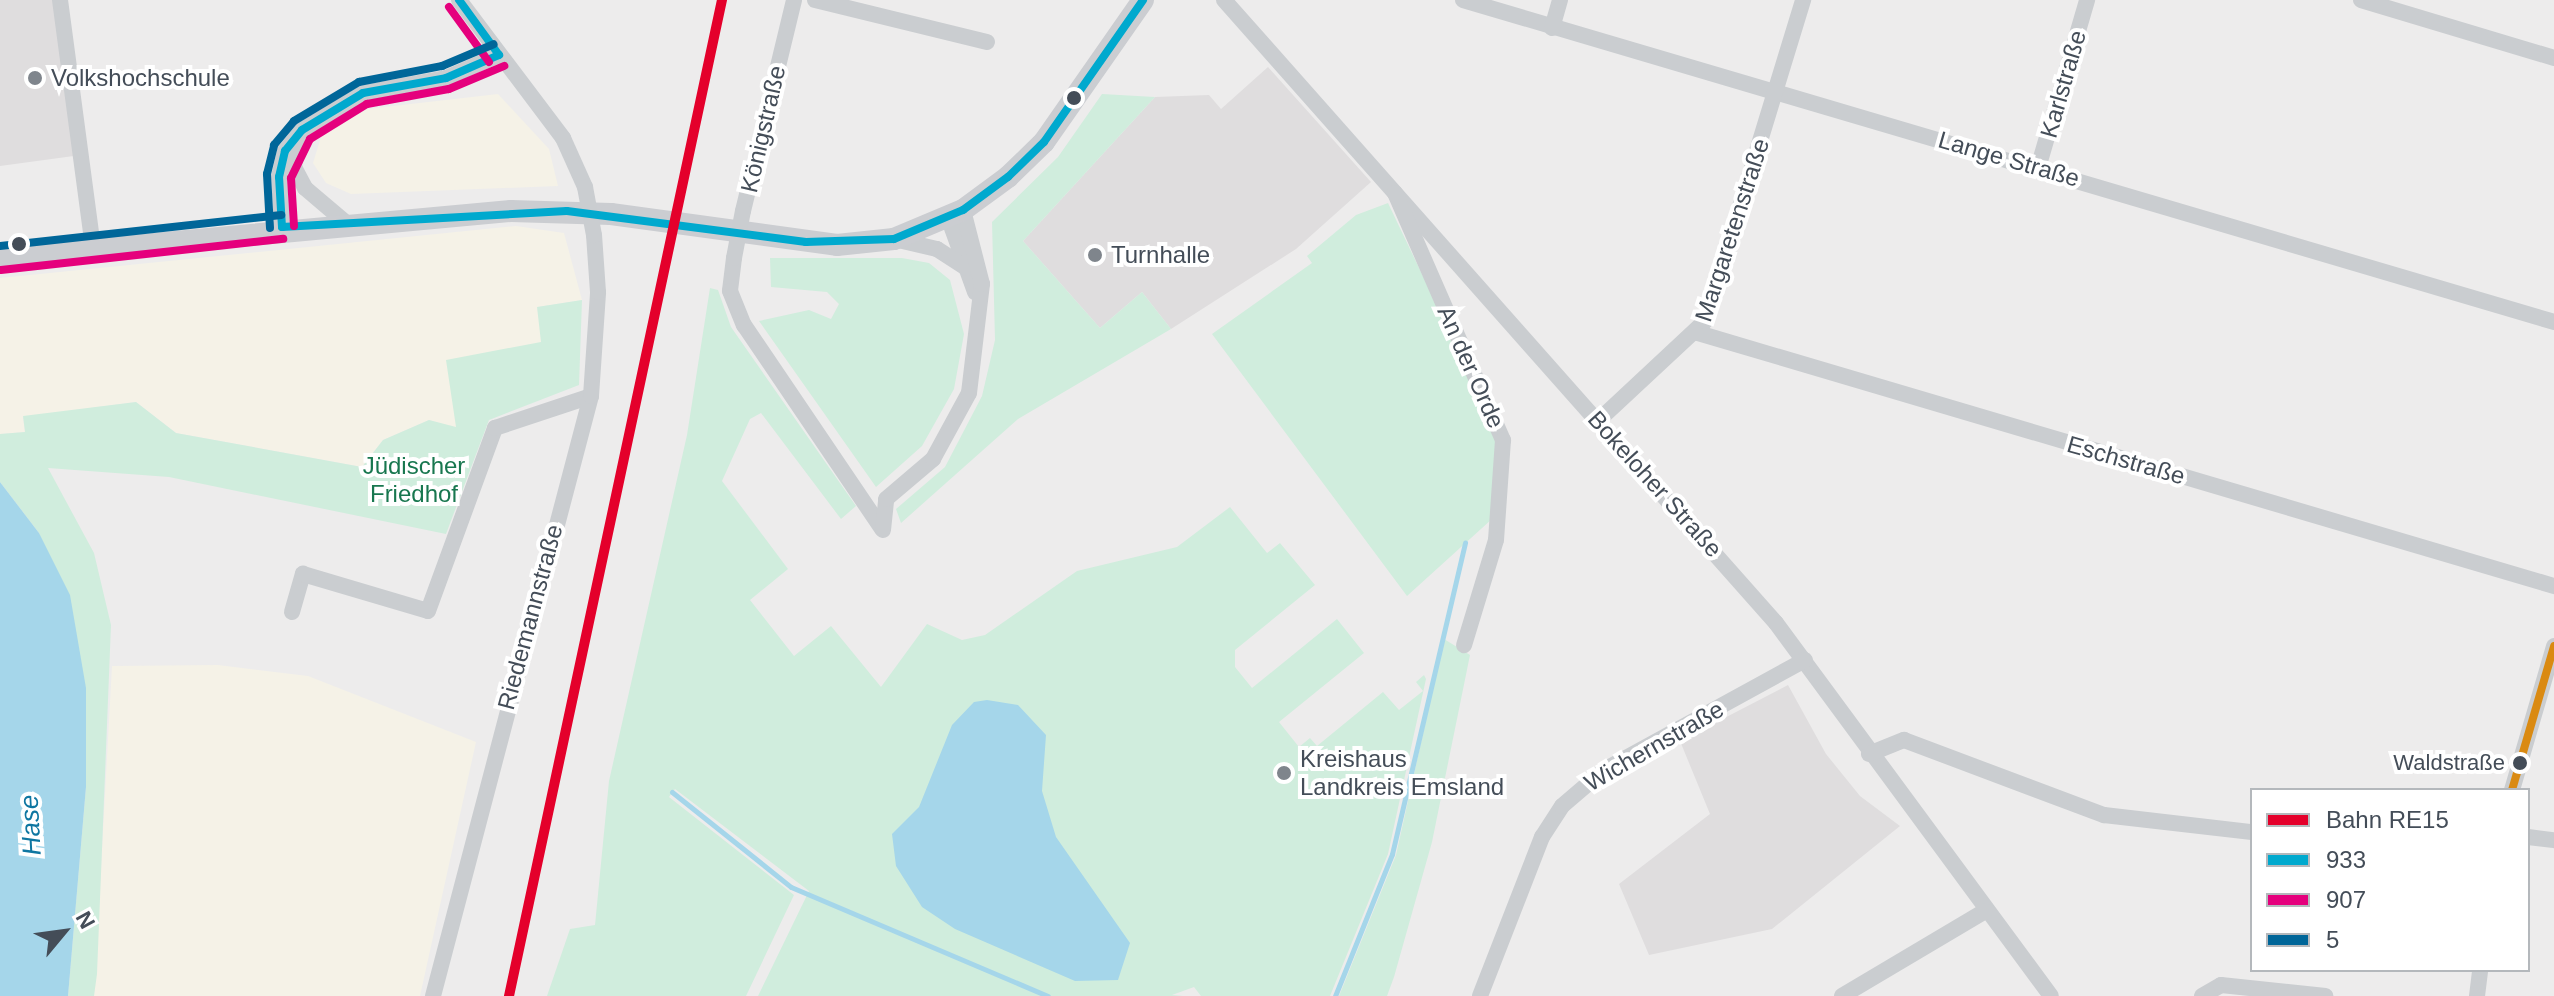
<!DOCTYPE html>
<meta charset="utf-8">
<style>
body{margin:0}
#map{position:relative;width:2554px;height:996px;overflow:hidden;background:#edecec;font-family:Arial,sans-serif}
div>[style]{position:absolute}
.commercial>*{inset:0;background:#f5f2e7}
.education>*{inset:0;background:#dfddde}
.green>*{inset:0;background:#d0eddd}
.water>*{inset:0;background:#a5d6ea}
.stream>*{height:5px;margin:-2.5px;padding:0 2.5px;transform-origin:2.5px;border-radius:2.5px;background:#a5d6ea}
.street>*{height:16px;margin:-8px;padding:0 8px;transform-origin:8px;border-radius:8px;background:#cacdd0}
.secondary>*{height:22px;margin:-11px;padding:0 11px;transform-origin:11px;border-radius:11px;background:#cbcdd1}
.street-bridge>*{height:16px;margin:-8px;padding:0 8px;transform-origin:8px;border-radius:8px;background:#cacdd0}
.bus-1>*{height:8px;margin:-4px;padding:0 4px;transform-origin:4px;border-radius:4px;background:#00a9ce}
.bus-2>*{height:8px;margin:-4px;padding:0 4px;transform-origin:4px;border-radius:4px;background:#e5007d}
.bus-3>*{height:8px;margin:-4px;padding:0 4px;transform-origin:4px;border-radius:4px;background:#069}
.bus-4>*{height:8px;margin:-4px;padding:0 4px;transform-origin:4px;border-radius:4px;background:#da8a12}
.rail-1>*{height:10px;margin:-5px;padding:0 5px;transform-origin:5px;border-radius:5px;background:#e4002b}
.dots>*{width:22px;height:22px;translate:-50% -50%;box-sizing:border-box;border:4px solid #fff;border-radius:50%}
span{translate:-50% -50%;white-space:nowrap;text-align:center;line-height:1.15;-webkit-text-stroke:8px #fff;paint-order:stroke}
.bus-label{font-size:22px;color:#444d58}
.right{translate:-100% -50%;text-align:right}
.poi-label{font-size:24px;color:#444d58}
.left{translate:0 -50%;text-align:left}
.street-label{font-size:24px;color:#444d58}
.park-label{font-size:24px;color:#18774f}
.water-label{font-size:26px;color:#0e76a1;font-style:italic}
.legend{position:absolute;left:2250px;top:788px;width:280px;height:184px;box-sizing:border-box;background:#fff;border:2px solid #b4b8bc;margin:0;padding:10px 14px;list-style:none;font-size:24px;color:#444d58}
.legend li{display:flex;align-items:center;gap:16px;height:40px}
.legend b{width:40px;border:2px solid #b4b8bc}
.north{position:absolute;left:24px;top:892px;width:80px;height:80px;-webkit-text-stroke:6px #fff;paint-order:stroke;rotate:61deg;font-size:22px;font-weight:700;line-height:32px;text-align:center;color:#444d58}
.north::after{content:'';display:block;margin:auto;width:28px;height:36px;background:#444d58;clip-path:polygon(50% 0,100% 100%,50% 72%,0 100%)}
</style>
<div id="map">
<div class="commercial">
<i style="clip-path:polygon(498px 94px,549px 149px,558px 186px,351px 194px,326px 183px,313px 163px,321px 137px,367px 109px)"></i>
<i style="clip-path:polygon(516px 226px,564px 233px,582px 300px,538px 307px,542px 342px,456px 428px,429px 420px,383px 440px,362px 467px,176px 433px,136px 402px,23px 417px,25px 432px,0 434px,0 278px)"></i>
<i style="clip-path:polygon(218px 665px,308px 676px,476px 742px,420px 996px,94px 996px,112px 666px)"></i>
</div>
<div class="education">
<i style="clip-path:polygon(0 0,60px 0,81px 155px,0 166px)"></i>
<i style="clip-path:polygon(1268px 67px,1371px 182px,1296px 249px,1171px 329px,1142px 292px,1100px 328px,1023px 241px,1155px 97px,1209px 95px,1221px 109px)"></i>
<i style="clip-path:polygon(1788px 685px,1826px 754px,1860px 796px,1900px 826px,1772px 929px,1649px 955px,1619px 884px,1710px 814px,1680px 741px)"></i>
</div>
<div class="green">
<i style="clip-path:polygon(1102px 94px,1155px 97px,1023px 241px,1100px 328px,1142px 292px,1171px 329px,1018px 419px,901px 523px,896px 509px,945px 467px,982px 396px,995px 340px,992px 222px,1058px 157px)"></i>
<i style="clip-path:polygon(1388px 203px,1496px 429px,1492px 519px,1407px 596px,1212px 334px,1312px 263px,1307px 256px,1356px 215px)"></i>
<i style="clip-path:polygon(770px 258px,902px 258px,929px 263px,950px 280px,964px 334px,954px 389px,922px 446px,876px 487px,759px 321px,809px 310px,831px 319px,839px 304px,827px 292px,771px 287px)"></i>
<i style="clip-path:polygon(710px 288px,718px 290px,731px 327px,856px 506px,841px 519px,761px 413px,750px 419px,722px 481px,788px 569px,750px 600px,794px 656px,831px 626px,881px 687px,927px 624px,962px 640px,985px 635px,1077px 571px,1177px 547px,1230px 507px,1267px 553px,1280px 543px,1315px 585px,1235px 650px,1235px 667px,1252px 688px,1337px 619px,1364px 653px,1279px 722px,1299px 747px,1310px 738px,1317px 746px,1383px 692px,1399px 710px,1423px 691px,1416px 682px,1424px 675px,1426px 679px,1388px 854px,1330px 996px,1201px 996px,1194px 987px,1172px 995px,1183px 996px,758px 996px,809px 891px,675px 789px,669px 797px,794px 895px,746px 996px,547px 996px,570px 929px,595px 925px,609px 781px,687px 435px)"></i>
<i style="clip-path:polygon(582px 300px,579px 385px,489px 420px,446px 534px,169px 477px,48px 468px,94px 553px,111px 625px,97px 974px,94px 996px,68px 996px,86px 787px,39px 533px,0 482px,0 434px,25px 432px,23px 416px,136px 402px,176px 433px,362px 467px,383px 440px,429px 420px,456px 427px,446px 360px,541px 342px,537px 307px)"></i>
<i style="clip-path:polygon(1444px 639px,1470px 655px,1432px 842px,1394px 977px,1387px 996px,1339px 996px,1396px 855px)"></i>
</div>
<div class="water">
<i style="clip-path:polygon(0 482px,39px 533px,70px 595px,86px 688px,86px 787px,68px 996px,0 996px)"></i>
<i style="clip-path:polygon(987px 700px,1018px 705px,1046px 735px,1042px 791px,1056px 837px,1130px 943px,1118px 980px,1075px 981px,955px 929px,922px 907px,896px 866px,892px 834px,919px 807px,952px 725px,974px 702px)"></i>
</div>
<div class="stream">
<i style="left:672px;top:792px;width:152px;rotate:38.6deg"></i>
<i style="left:791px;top:887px;width:279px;rotate:23deg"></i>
<i style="left:1335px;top:996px;width:153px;rotate:-68.1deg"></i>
<i style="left:1392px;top:854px;width:320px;rotate:-76.8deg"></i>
</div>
<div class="street">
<i style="left:60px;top:0;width:248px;rotate:82.4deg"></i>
<i style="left:459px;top:0;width:173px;rotate:53deg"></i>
<i style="left:563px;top:138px;width:54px;rotate:65.8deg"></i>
<i style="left:815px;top:0;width:177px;rotate:13.7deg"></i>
<i style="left:1224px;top:0;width:832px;rotate:48.46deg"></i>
<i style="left:1776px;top:623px;width:463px;rotate:53.6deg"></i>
<i style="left:1463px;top:0;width:1138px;rotate:16.44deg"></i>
<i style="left:2361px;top:0;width:202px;rotate:16.7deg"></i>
<i style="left:1552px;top:28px;width:29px;rotate:-74deg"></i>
<i style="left:297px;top:142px;width:25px;rotate:97deg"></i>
<i style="left:294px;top:167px;width:24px;rotate:62deg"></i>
<i style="left:305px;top:188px;width:52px;rotate:40.4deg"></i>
<i style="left:2038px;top:168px;width:175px;rotate:-73.7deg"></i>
<i style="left:1395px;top:193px;width:270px;rotate:66.4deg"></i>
<i style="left:1503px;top:440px;width:100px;rotate:94deg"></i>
<i style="left:1496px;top:540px;width:110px;rotate:106.9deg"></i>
<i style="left:743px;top:211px;width:217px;rotate:-76.4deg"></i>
<i style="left:948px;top:217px;width:80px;rotate:70.2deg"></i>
<i style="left:282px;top:227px;width:50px;rotate:-93.4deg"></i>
<i style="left:279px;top:177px;width:27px;rotate:-77deg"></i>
<i style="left:285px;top:151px;width:27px;rotate:-51deg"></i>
<i style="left:302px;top:130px;width:71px;rotate:-31.2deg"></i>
<i style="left:363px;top:93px;width:84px;rotate:-10.2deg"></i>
<i style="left:446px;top:78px;width:58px;rotate:-23.5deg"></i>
<i style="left:894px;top:239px;width:44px;rotate:13.1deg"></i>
<i style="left:937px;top:249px;width:35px;rotate:33deg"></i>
<i style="left:734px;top:258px;width:33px;rotate:97deg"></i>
<i style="left:730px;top:291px;width:37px;rotate:68deg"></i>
<i style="left:744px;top:325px;width:246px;rotate:55.9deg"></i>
<i style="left:1698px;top:333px;width:893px;rotate:16.47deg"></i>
<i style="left:1599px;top:420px;width:145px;rotate:-43deg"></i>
<i style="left:1705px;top:321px;width:336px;rotate:-73deg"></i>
<i style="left:883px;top:530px;width:31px;rotate:-84deg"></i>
<i style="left:886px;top:499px;width:62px;rotate:-40.4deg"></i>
<i style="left:933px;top:459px;width:75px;rotate:-61.4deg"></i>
<i style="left:969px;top:393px;width:110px;rotate:-83.2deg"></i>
<i style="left:982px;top:284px;width:76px;rotate:-104.4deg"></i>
<i style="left:292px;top:612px;width:40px;rotate:-74deg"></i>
<i style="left:303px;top:574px;width:130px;rotate:16.5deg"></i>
<i style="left:428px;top:611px;width:195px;rotate:-69.9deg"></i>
<i style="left:495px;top:428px;width:101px;rotate:-18.4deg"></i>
<i style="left:1869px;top:754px;width:38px;rotate:-22deg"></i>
<i style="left:1904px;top:740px;width:214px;rotate:20.6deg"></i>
<i style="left:2104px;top:815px;width:149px;rotate:6.6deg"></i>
<i style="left:2512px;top:790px;width:150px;rotate:-73.7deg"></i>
<i style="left:2528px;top:837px;width:26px;rotate:7deg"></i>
<i style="left:433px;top:996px;width:620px;rotate:-75.25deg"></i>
<i style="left:591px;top:396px;width:104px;rotate:-86.1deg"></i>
<i style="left:598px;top:292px;width:57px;rotate:-94deg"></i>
<i style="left:1480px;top:996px;width:171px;rotate:-68.7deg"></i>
<i style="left:1542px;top:837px;width:37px;rotate:-57deg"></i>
<i style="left:1562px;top:806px;width:55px;rotate:-40.6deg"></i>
<i style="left:1604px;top:770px;width:229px;rotate:-28.7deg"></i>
<i style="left:1842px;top:996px;width:166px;rotate:-30.7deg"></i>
<i style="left:2202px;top:996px;width:22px;rotate:-30deg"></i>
<i style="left:2221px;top:985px;width:105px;rotate:6deg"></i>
<i style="left:2477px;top:996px;width:26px;rotate:-83deg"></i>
</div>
<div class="secondary">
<i style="left:0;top:258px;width:513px;rotate:-5.26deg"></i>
<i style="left:511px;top:211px;width:100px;rotate:1.7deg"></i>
<i style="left:611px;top:214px;width:228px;rotate:7.8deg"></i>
<i style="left:837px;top:245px;width:57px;rotate:-6deg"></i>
<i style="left:894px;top:239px;width:75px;rotate:-22.8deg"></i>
<i style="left:963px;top:210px;width:56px;rotate:-36.3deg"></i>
<i style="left:1008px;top:177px;width:50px;rotate:-44.2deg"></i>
<i style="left:1044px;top:142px;width:173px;rotate:-55.1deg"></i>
</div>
<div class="street-bridge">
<i style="left:585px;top:187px;width:49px;rotate:79.4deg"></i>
<i style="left:734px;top:258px;width:48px;rotate:-79.2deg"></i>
</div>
<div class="bus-1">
<i style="left:459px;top:0;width:68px;rotate:54deg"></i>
<i style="left:282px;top:227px;width:285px;rotate:-3.2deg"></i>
<i style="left:567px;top:211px;width:241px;rotate:7.4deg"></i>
<i style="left:806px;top:242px;width:88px;rotate:-2deg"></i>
<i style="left:894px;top:239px;width:75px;rotate:-22.8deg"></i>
<i style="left:963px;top:210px;width:56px;rotate:-36.3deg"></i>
<i style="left:1008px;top:177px;width:50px;rotate:-44.2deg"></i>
<i style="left:1044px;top:142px;width:173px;rotate:-55.1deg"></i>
<i style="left:282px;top:227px;width:50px;rotate:-93.4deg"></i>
<i style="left:279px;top:177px;width:27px;rotate:-77deg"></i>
<i style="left:285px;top:151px;width:27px;rotate:-51deg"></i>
<i style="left:302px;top:130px;width:71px;rotate:-31.2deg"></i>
<i style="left:363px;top:93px;width:84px;rotate:-10.2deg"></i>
<i style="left:446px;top:78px;width:58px;rotate:-23.5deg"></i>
</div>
<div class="bus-2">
<i style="left:449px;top:7px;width:68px;rotate:54deg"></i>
<i style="left:294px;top:226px;width:48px;rotate:-93.6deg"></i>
<i style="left:291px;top:178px;width:43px;rotate:-64deg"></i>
<i style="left:310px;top:139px;width:67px;rotate:-31.6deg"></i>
<i style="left:367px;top:104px;width:83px;rotate:-10.4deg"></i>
<i style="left:449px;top:89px;width:60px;rotate:-22.7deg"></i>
<i style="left:1px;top:270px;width:284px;rotate:-6.3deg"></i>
</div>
<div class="bus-3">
<i style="left:270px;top:228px;width:54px;rotate:-93.2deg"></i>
<i style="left:267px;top:174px;width:30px;rotate:-76deg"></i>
<i style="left:274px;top:145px;width:31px;rotate:-50deg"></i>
<i style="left:294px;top:121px;width:76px;rotate:-31deg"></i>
<i style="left:359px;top:82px;width:85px;rotate:-10.9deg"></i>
<i style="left:442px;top:66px;width:56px;rotate:-22.9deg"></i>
<i style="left:0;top:246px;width:283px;rotate:-6.3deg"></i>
</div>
<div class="bus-4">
<i style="left:2512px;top:790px;width:150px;rotate:-73.7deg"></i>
</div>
<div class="rail-1">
<i style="left:509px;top:996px;width:1019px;rotate:-77.93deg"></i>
</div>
<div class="dots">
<i style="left:35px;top:78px;background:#7f858c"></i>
<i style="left:1074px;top:98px;background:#444d58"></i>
<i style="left:19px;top:244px;background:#444d58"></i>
<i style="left:1095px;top:255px;background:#7f858c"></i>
<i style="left:2520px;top:763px;background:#444d58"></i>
<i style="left:1284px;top:773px;background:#7f858c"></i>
</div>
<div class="bus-label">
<span class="right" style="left:2505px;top:763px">Waldstraße</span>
</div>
<div class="poi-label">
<span class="left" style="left:51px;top:78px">Volkshochschule</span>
<span class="left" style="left:1111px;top:255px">Turnhalle</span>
<span class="left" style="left:1300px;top:773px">Kreishaus<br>Landkreis Emsland</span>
</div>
<div class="street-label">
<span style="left:2063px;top:84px;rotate:-74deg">Karlstraße</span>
<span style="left:763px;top:129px;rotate:-77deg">Königstraße</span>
<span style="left:2009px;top:159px;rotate:16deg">Lange Straße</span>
<span style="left:1732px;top:230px;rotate:-72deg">Margaretenstraße</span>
<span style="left:1471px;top:367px;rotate:66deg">An der Orde</span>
<span style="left:2126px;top:460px;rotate:16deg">Eschstraße</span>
<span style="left:1655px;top:484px;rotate:48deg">Bokeloher Straße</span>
<span style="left:530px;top:617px;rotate:-75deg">Riedemannstraße</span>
<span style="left:1654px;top:746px;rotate:-30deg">Wichernstraße</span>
</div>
<div class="park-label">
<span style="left:414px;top:480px">Jüdischer<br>Friedhof</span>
</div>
<div class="water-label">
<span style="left:31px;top:825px;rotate:-93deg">Hase</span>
</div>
<ul class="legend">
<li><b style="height:10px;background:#e4002b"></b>Bahn RE15</li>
<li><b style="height:10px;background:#00a9ce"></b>933</li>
<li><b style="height:10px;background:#e5007d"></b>907</li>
<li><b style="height:10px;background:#069"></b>5</li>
</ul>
<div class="north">N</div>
</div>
